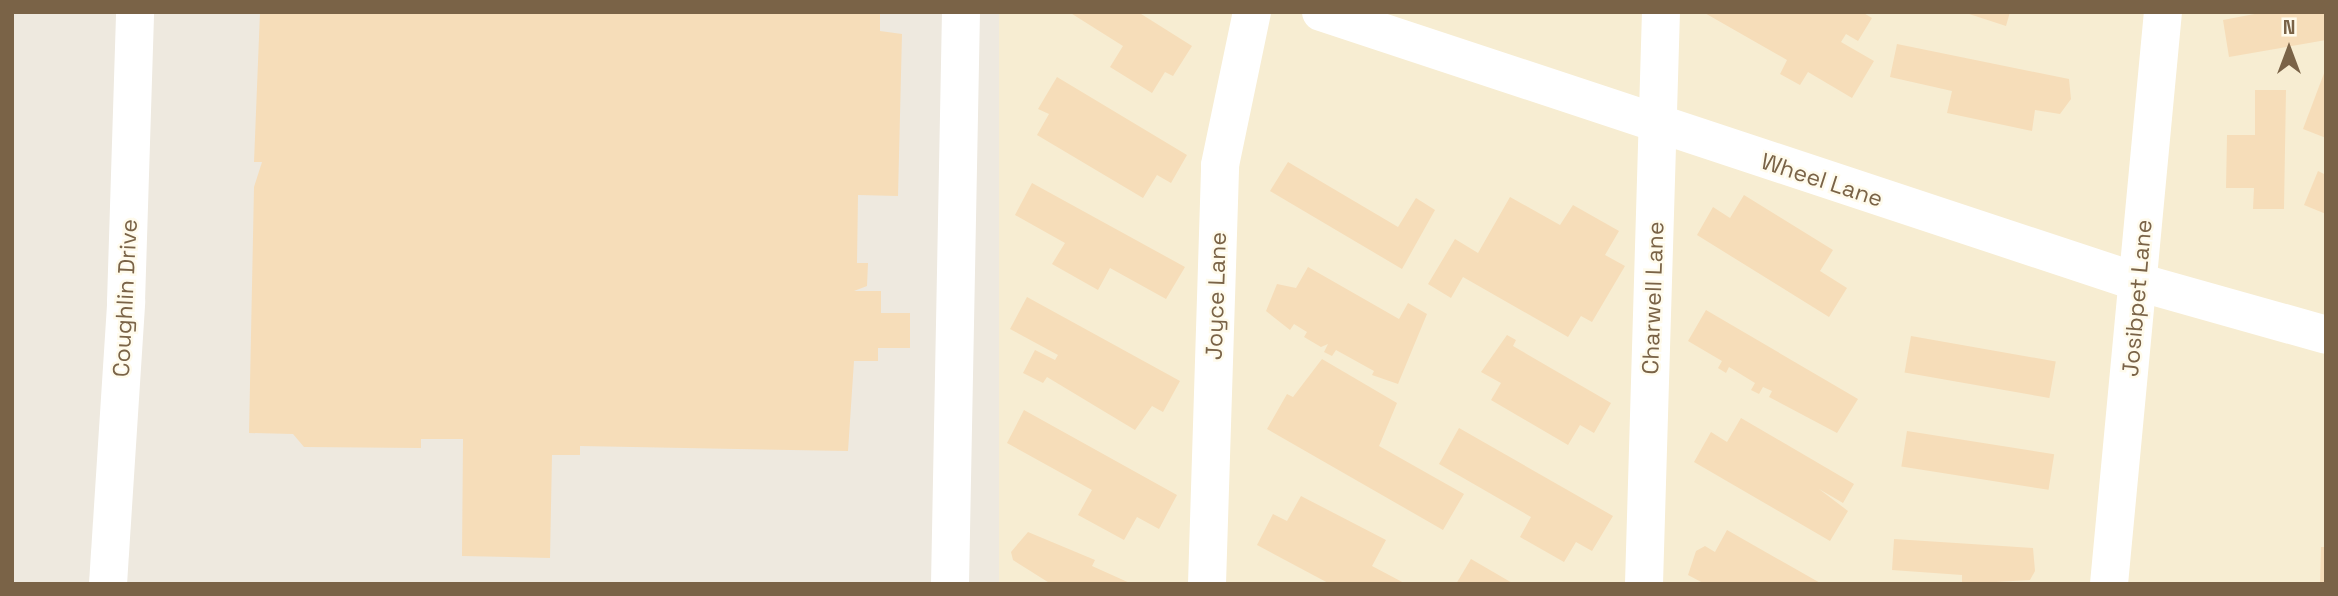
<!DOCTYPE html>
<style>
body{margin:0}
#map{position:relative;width:2338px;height:596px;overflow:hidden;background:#fef9e4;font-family:"Space Grotesk",sans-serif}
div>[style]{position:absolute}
.residential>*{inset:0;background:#f7edd2;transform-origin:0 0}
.industrial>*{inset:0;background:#eee9df;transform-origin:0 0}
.building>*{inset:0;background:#f6ddb9;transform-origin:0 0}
.minor>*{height:38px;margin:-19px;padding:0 19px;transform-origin:19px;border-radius:19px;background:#fff}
span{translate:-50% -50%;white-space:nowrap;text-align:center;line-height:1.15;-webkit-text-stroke:5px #fffbec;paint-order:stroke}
.street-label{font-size:23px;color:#7a6347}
.frame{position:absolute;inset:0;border:14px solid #7a6347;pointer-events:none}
.north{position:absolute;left:2254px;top:14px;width:70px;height:70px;-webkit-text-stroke:5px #fffbec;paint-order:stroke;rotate:0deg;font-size:19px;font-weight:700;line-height:28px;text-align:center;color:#7a6347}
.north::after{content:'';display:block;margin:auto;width:24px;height:32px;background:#7a6347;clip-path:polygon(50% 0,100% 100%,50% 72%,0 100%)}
</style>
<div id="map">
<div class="residential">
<i style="left:999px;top:12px;width:1327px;height:572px"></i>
</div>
<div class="industrial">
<i style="left:12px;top:12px;width:987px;height:572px"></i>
</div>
<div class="building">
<i style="clip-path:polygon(260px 12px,880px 12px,880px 31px,902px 34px,898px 196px,858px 195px,857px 263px,868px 263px,867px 286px,854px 291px,881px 291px,881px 313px,910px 313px,910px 348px,878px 348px,878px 361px,854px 361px,848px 451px,580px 446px,580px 455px,552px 455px,550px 558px,462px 556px,463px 439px,421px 439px,421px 448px,304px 447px,293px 434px,249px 433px,254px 187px,262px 162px,254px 162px)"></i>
<i style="clip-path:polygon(1069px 12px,1138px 12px,1192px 46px,1173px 76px,1165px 72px,1152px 93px,1110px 67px,1123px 46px)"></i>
<i style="clip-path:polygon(1703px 12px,1862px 12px,1872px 18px,1858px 41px,1846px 34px,1841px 42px,1874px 61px,1852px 98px,1808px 72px,1800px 85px,1780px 74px,1787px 60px)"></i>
<i style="clip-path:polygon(1963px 12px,2010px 12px,2006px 26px)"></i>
<i style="clip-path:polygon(2265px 12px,2326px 12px,2326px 40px,2229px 57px,2223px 20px)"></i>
<i style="clip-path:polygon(1897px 44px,2069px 79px,2071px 99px,2060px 114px,2035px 110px,2032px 131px,1947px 113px,1952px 91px,1890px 77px)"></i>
<i style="clip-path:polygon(2326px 68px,2326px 138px,2303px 129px)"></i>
<i style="clip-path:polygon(1057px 77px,1187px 155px,1171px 183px,1157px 175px,1143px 198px,1037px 135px,1049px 114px,1038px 109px)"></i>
<i style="clip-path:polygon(2255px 90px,2286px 90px,2284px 209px,2253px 209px,2254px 188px,2226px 188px,2227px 135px,2255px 135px)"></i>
<i style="clip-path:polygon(1288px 162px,1398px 227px,1416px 198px,1435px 210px,1402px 269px,1270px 191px)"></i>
<i style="clip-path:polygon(2318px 171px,2326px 175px,2326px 214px,2304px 205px)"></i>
<i style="clip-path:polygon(1032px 183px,1185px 267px,1166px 299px,1110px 268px,1098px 290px,1052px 264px,1065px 243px,1015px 215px)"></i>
<i style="clip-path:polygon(1744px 195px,1833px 250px,1820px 271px,1847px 288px,1829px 317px,1697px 235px,1713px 207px,1730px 218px)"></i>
<i style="clip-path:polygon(1510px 197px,1560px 225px,1573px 205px,1619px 231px,1605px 255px,1625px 266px,1592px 322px,1581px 316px,1568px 337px,1463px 277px,1451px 298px,1428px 284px,1455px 239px,1478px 253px)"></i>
<i style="clip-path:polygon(1308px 267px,1399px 319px,1408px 303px,1427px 314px,1398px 384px,1372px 375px,1374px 371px,1336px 350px,1332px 356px,1324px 352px,1328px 344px,1321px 347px,1304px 337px,1307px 332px,1294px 324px,1290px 330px,1266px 311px,1277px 284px,1296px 288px)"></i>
<i style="clip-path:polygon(1027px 297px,1180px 381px,1163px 412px,1152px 406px,1135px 430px,1047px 377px,1043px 383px,1023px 373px,1035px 350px,1055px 360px,1058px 355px,1010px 329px)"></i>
<i style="clip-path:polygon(1706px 310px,1858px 399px,1837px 433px,1769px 397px,1772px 391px,1763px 387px,1759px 394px,1751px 390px,1755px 383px,1729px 367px,1726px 373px,1718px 368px,1722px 361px,1688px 341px)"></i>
<i style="clip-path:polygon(1507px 335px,1516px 340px,1513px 346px,1611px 403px,1594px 433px,1580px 425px,1568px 445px,1491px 400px,1501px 383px,1481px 372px)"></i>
<i style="left:1911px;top:336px;width:147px;height:37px;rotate:10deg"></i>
<i style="clip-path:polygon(1322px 359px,1397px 403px,1379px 446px,1464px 494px,1443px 530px,1267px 429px,1287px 394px,1293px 397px)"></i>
<i style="clip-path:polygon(1024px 410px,1177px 495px,1159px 529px,1137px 517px,1124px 540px,1078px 515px,1092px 490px,1007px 443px)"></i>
<i style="clip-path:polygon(1741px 418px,1854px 484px,1843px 503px,1819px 489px,1848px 511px,1830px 541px,1694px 462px,1711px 432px,1727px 442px)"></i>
<i style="clip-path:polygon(1459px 428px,1613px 516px,1592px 551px,1576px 542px,1564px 562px,1520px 537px,1531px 517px,1439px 464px)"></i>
<i style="left:1907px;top:431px;width:149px;height:36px;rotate:9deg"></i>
<i style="clip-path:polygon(1301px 496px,1386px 540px,1372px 566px,1406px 584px,1330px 584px,1257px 545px,1273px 514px,1287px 521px)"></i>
<i style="clip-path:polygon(1727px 530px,1822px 584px,1705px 584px,1688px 575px,1696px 551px,1705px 546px,1715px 552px)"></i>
<i style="clip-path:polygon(1028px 532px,1095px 560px,1092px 566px,1132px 584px,1051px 584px,1013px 560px,1011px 552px)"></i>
<i style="clip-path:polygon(1894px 539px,2033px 548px,2035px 571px,2030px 580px,1962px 584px,1962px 575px,1892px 570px)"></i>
<i style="clip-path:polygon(2321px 547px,2326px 547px,2326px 584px,2320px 584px)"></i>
<i style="clip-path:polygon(1471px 559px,1514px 584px,1456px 584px)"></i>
</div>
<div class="minor">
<i style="left:1321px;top:12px;width:860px;rotate:18.29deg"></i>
<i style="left:2138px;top:282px;width:195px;rotate:15.7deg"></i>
<i style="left:108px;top:584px;width:283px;rotate:-86.3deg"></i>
<i style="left:126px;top:302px;width:290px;rotate:-88.2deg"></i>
<i style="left:950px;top:584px;width:572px;rotate:-88.9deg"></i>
<i style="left:1207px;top:584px;width:419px;rotate:-88.2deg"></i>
<i style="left:1220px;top:165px;width:156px;rotate:-78.2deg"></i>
<i style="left:1644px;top:584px;width:572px;rotate:-88.3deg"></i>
<i style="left:2109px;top:584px;width:575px;rotate:-84.61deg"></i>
</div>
<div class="street-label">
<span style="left:1822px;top:180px;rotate:18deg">Wheel Lane</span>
<span style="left:1216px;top:296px;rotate:-88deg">Joyce Lane</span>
<span style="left:125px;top:298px;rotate:-87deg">Coughlin Drive</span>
<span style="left:1653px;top:298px;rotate:-88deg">Charwell Lane</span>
<span style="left:2137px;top:298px;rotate:-85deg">Josibpet Lane</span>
</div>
<div class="frame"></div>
<div class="north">N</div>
</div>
